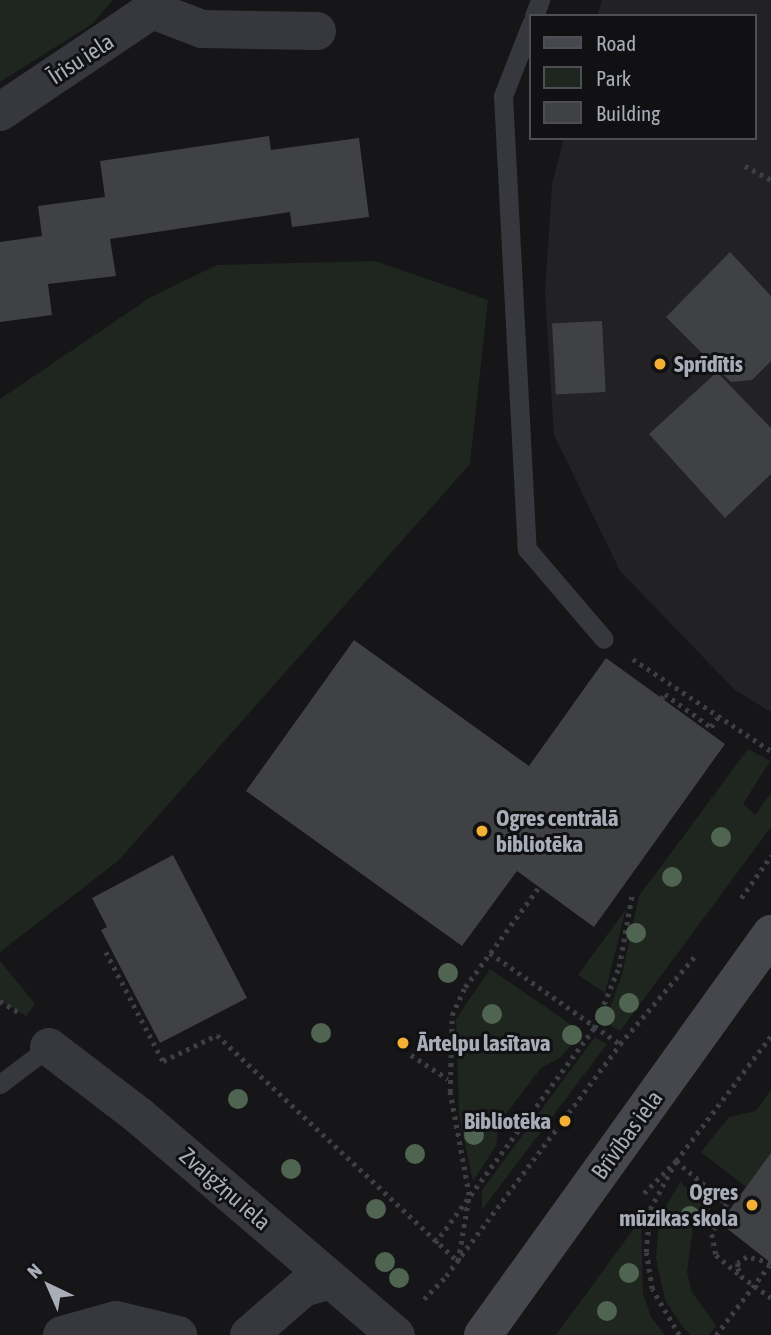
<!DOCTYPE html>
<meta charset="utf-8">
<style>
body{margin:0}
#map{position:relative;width:771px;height:1335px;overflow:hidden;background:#161618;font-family:"Asap Condensed",sans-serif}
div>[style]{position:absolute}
.built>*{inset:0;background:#222225}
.green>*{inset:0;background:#1e261f}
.building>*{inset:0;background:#404145;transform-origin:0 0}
.path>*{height:4.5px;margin-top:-2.25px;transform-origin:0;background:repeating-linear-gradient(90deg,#3d3f44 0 3.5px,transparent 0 8.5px)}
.lane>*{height:19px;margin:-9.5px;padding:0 9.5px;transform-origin:9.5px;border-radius:9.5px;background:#37383d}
.street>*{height:38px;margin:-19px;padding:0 19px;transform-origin:19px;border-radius:19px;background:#37383d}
.secondary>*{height:38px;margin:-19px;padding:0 19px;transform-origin:19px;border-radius:19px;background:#45474d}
.trees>*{width:20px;height:20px;margin:-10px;border-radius:50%;background:#506452}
.dots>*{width:19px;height:19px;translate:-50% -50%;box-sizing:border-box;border:4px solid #111113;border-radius:50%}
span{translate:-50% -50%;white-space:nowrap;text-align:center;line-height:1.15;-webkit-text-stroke:6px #111113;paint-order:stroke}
.street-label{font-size:23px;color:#a8adb8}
.poi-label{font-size:23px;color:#a8adb8;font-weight:700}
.left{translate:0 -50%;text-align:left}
.right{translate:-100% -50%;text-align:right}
.legend{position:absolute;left:529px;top:14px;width:228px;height:126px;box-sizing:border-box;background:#111113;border:2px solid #4d4f55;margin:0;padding:9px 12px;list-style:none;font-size:21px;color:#a8adb8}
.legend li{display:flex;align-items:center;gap:14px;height:35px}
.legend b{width:35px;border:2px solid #4d4f55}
.north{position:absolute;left:14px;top:1251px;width:70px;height:70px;-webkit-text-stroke:5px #111113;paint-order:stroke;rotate:316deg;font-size:19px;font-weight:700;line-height:28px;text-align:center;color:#a8adb8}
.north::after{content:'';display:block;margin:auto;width:24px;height:32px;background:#a8adb8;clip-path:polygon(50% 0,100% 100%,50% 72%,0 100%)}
</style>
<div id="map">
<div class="built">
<i style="clip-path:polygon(602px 0,771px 0,771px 712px,734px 689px,620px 571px,554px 435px,545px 294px,552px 184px,564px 138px,755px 138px,755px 16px,597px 16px)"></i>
</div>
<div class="green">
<i style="clip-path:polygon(0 0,113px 0,92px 24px,0 82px)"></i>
<i style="clip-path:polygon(375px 261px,488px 300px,470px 464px,118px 861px,0 952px,0 399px,151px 297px,217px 265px)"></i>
<i style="clip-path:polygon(748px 749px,770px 761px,743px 804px,755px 815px,771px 793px,771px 827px,620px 1031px,605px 1022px,622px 974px,639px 896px)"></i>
<i style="clip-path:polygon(626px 909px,605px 993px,578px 975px)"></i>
<i style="clip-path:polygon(0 961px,35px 1004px,26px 1016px,0 1001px)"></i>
<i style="clip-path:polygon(490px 969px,582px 1032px,561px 1057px,541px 1068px,499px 1123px,496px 1146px,473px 1181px,459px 1115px,456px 1019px)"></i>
<i style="clip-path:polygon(595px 1037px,607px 1044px,482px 1210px,482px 1190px)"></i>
<i style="clip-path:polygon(771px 1090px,771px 1154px,746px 1187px,701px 1152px,729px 1117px,756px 1111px)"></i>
<i style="clip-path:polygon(680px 1182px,711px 1208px,693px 1228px,687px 1272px,692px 1292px,716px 1326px,709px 1335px,691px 1335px,682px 1326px,665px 1300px,656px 1258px,659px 1219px)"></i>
<i style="clip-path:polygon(641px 1219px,643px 1294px,651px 1317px,665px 1335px,556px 1335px)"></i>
</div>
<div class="building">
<i style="clip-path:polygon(269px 136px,271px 150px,359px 138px,369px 217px,292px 227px,290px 212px,110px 239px,116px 276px,48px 284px,52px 315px,0 322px,0 242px,42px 236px,38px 206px,105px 197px,100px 161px)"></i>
<i style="clip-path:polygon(730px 252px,771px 296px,771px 361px,752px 380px,731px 382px,666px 317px)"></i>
<i style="left:602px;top:321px;width:71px;height:50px;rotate:87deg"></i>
<i style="clip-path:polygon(717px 372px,771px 428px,771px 474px,725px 518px,649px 434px)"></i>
<i style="clip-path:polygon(354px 640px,529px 766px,606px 658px,725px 744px,594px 927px,517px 871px,462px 946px,246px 791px)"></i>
<i style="clip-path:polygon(173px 855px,247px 998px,160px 1043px,101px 930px,107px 927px,92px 898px)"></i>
<i style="clip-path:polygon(771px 1153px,771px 1263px,720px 1223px)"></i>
</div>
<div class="path">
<i style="left:745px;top:166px;width:30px;rotate:28deg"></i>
<i style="left:633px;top:659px;width:166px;rotate:33.7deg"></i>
<i style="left:661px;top:699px;width:6px;rotate:-51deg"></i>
<i style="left:665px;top:694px;width:57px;rotate:35.7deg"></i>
<i style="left:711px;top:727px;width:11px;rotate:-56deg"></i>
<i style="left:741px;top:898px;width:52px;rotate:-54.5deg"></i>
<i style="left:106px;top:952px;width:123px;rotate:62.4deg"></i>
<i style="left:163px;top:1061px;width:60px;rotate:-25.7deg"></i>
<i style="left:217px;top:1035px;width:330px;rotate:43.2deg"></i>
<i style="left:458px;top:1261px;width:67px;rotate:-80.5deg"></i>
<i style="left:469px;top:1195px;width:105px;rotate:-100.5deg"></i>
<i style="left:450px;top:1092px;width:77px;rotate:-88.5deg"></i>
<i style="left:452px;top:1015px;width:31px;rotate:-65deg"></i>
<i style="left:465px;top:987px;width:124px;rotate:-53.5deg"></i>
<i style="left:490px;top:953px;width:159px;rotate:35deg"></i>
<i style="left:0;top:1001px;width:23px;rotate:31deg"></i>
<i style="left:411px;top:1055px;width:44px;rotate:33deg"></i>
<i style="left:644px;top:1193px;width:45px;rotate:-45deg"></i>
<i style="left:676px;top:1161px;width:157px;rotate:-52.8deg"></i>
<i style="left:435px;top:1243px;width:267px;rotate:-53.5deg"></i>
<i style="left:594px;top:1028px;width:66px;rotate:-67.7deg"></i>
<i style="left:619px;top:967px;width:73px;rotate:-79.8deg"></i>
<i style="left:771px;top:1263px;width:25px;rotate:-166deg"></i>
<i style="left:747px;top:1257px;width:11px;rotate:146deg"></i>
<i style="left:738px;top:1263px;width:5px;rotate:90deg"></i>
<i style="left:738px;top:1268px;width:9px;rotate:69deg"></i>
<i style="left:741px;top:1276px;width:37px;rotate:36deg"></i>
<i style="left:424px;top:1299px;width:32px;rotate:-46deg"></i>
<i style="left:446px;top:1276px;width:290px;rotate:-53.1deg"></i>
<i style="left:620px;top:1044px;width:118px;rotate:-49.5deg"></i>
<i style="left:679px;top:1335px;width:53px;rotate:-120.4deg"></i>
<i style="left:652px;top:1289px;width:37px;rotate:-99deg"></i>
<i style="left:646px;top:1252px;width:43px;rotate:-84.7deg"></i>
<i style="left:650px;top:1209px;width:55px;rotate:-61.6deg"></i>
<i style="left:676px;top:1161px;width:67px;rotate:40.1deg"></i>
<i style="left:727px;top:1204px;width:34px;rotate:117deg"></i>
<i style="left:712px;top:1234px;width:21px;rotate:79deg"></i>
<i style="left:716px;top:1255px;width:33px;rotate:40deg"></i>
<i style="left:716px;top:1335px;width:91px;rotate:-52.6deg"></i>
</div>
<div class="lane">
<i style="left:534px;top:16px;width:17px;rotate:-69deg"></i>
<i style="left:531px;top:24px;width:77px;rotate:111.3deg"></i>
<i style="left:503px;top:96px;width:454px;rotate:87deg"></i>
<i style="left:527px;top:549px;width:118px;rotate:49.5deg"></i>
<i style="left:0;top:1084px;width:61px;rotate:-37.1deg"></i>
</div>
<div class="street">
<i style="left:152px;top:10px;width:53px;rotate:20.8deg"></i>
<i style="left:202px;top:29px;width:115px;rotate:1deg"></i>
<i style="left:0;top:112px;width:183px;rotate:-33.9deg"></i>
<i style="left:152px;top:10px;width:10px;rotate:-84deg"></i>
<i style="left:49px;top:1047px;width:112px;rotate:37.4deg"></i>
<i style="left:138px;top:1115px;width:339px;rotate:40.5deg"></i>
<i style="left:62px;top:1335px;width:56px;rotate:-15.5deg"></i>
<i style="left:116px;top:1320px;width:64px;rotate:13.6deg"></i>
<i style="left:249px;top:1335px;width:72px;rotate:-41deg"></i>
<i style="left:303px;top:1288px;width:29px;rotate:-16deg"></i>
</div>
<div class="secondary">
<i style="left:483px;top:1335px;width:494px;rotate:-54.3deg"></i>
</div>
<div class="trees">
<i style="left:721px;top:837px"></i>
<i style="left:672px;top:877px"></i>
<i style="left:636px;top:933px"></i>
<i style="left:448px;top:973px"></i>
<i style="left:629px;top:1003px"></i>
<i style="left:492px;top:1014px"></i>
<i style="left:605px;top:1016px"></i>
<i style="left:321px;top:1033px"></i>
<i style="left:572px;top:1035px"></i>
<i style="left:238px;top:1099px"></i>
<i style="left:474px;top:1135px"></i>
<i style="left:415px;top:1154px"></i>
<i style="left:291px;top:1169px"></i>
<i style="left:376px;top:1209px"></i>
<i style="left:690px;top:1216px"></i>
<i style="left:385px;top:1262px"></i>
<i style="left:629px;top:1273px"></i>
<i style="left:399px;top:1278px"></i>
<i style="left:607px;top:1311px"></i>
</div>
<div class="dots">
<i style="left:660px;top:364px;background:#f2b134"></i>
<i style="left:482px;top:831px;background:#f2b134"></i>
<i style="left:403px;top:1043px;background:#f2b134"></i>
<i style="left:565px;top:1121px;background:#f2b134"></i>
<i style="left:752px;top:1205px;background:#f2b134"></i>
</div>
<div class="street-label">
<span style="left:81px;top:59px;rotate:-33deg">Īrisu iela</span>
<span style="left:627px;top:1135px;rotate:-54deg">Brīvības iela</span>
<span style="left:225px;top:1189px;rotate:41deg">Zvaigžņu iela</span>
</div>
<div class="poi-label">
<span class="left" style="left:674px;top:364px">Sprīdītis</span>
<span class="left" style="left:496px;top:831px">Ogres centrālā<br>bibliotēka</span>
<span class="left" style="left:417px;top:1043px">Ārtelpu lasītava</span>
<span class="right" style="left:551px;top:1121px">Bibliotēka</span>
<span class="right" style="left:738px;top:1205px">Ogres<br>mūzikas skola</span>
</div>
<ul class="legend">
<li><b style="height:9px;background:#45474d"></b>Road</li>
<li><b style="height:19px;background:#1e261f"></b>Park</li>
<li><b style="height:19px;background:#404145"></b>Building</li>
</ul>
<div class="north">N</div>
</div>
